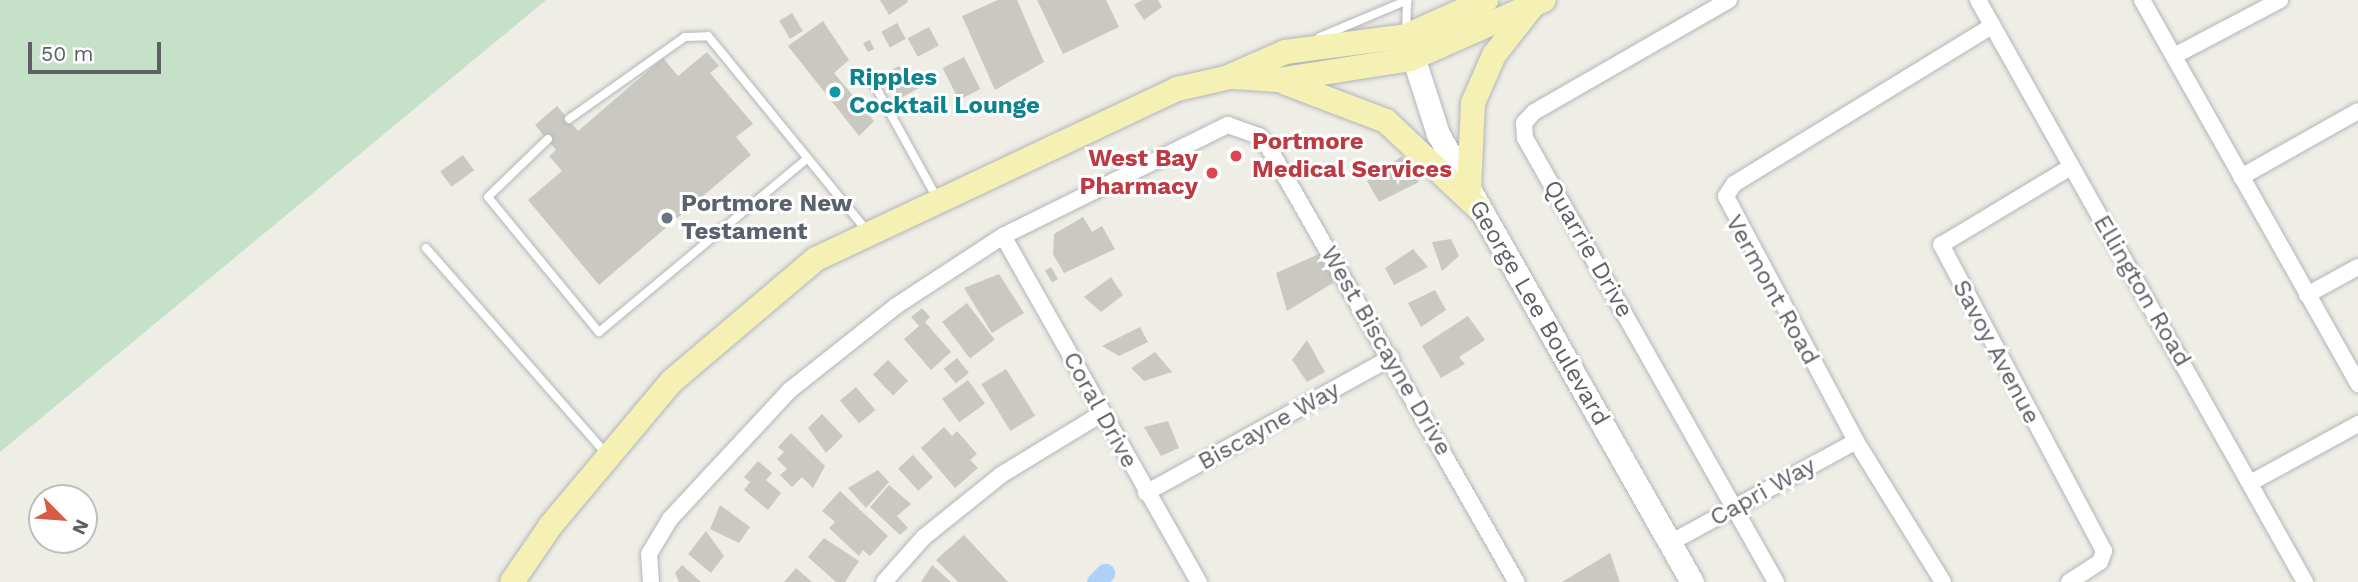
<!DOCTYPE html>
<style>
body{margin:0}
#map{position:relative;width:2358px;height:582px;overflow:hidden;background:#eeede6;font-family:"Work Sans",sans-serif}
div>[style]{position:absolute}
.green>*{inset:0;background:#c5e2c8}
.canal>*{height:19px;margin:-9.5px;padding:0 9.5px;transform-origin:9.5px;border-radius:9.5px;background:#afd1f5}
.building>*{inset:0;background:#c9c8c2;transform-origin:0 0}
.roads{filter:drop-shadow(0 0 2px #b3b5b9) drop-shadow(0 0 2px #b3b5b9)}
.lane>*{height:8px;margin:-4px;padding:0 4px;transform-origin:4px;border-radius:4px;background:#fff}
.street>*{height:16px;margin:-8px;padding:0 8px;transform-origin:8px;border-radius:8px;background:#fff}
.secondary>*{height:23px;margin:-11.5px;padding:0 11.5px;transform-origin:11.5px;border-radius:11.5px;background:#fff}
.primary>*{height:24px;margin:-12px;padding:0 12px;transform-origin:12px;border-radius:12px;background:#f5f0b3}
.dots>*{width:19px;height:19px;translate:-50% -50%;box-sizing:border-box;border:4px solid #fff;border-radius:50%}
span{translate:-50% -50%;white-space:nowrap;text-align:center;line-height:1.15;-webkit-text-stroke:6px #fff;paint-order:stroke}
.culture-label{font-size:24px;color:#0d838f;font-weight:700}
.left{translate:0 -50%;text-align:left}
.health-label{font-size:24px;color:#be3a42;font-weight:700}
.right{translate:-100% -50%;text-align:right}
.worship-label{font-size:24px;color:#5b616d;font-weight:700}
.street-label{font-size:24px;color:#5d6064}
.north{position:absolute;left:28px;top:484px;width:70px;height:70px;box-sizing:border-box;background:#fff;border:2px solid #bebfc1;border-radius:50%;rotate:115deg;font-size:19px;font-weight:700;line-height:28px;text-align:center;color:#5d6064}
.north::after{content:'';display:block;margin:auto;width:24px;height:32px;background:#d55c45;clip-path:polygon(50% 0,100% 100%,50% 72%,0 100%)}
.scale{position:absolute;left:28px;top:42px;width:133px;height:32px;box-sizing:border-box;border:4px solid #5d6064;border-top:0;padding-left:9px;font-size:21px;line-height:24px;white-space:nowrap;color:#5d6064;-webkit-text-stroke:5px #fff;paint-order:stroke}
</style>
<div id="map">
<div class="green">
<i style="clip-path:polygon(0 0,546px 0,0 452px)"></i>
</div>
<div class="canal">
<i style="left:1096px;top:582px;width:13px;rotate:-45deg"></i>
</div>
<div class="building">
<i style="clip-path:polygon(880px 0,907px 0,908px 2px,889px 15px)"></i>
<i style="clip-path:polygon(998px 0,1017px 0,1044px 62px,995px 90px,962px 16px)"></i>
<i style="clip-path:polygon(1037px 0,1106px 0,1119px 27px,1063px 54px)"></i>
<i style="clip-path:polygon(1142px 0,1158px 0,1162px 7px,1144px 20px,1134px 5px)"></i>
<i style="left:792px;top:13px;width:21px;height:15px;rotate:59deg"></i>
<i style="clip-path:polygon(823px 21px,849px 60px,834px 73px,874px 121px,859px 136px,788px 46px)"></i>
<i style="left:897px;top:23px;width:18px;height:18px;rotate:61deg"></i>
<i style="left:929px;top:27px;width:21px;height:24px;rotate:62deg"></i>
<i style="clip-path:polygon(870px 40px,874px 49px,868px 52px,863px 43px)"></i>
<i style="clip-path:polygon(707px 52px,719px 66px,710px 73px,753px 124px,736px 137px,751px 155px,599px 285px,528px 200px,562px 171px,549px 156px,556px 150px,535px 125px,557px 106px,578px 131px,663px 58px,678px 76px)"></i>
<i style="left:964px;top:57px;width:36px;height:24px;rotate:63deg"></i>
<i style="clip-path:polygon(899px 66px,919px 88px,897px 100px,883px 75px)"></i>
<i style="left:463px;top:155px;width:19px;height:28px;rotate:54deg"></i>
<i style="clip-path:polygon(1402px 156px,1419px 182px,1379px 202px,1367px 181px)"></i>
<i style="clip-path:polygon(1083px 217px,1092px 232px,1102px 226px,1115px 249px,1064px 273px,1053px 254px,1054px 234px)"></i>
<i style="clip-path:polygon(1451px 239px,1459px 256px,1442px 271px,1432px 242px)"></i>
<i style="clip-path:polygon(1413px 249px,1428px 267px,1394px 285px,1385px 268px)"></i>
<i style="clip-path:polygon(1328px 250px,1333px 283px,1287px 311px,1276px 273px)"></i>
<i style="left:1051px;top:267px;width:14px;height:7px;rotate:60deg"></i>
<i style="clip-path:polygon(999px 274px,1024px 313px,992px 333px,964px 288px)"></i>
<i style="clip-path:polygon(1111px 277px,1123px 295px,1101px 312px,1084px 297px)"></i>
<i style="clip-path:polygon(1435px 290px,1446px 310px,1421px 327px,1408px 303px)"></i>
<i style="left:967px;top:303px;width:46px;height:31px;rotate:53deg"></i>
<i style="clip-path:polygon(922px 308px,930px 317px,925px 322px,951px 352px,931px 370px,904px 339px,919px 326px,911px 317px)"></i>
<i style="clip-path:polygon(1468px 316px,1485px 340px,1459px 357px,1465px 364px,1441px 378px,1422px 346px)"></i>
<i style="clip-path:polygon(1140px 327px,1148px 342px,1119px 356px,1102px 346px)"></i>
<i style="clip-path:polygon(1307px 340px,1325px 372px,1307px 382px,1292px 360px)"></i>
<i style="clip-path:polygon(1155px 352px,1172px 372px,1144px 381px,1131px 368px)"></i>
<i style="left:957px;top:358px;width:19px;height:17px;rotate:51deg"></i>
<i style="left:888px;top:360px;width:29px;height:21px;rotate:46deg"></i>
<i style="left:1006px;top:369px;width:55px;height:29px;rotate:58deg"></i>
<i style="left:968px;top:380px;width:29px;height:32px;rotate:54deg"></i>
<i style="left:856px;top:387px;width:30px;height:21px;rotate:50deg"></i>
<i style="clip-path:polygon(822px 414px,843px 436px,826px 453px,808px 428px)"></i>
<i style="clip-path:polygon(1168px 421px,1179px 448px,1161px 456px,1144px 427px)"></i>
<i style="clip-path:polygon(944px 427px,952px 436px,957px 431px,977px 454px,970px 460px,978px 468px,955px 488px,921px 448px)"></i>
<i style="clip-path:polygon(791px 433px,825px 466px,813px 488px,802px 477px,792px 487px,780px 475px,787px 469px,777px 459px,784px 452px,778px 447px)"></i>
<i style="left:913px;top:455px;width:30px;height:20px;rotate:48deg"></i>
<i style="clip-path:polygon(758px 461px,772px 473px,766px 480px,781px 493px,768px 510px,744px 490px,750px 482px,744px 477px)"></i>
<i style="clip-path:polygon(878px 470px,889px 482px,866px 508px,848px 488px)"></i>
<i style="clip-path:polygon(889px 485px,911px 504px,897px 516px,908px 528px,900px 535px,870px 507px)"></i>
<i style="clip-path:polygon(840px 491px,888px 536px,870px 556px,863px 550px,859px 556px,829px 528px,835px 522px,822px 511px)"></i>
<i style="clip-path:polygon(720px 505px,750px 527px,739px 543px,710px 529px)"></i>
<i style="clip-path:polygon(706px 531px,724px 556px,711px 573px,688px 554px)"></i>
<i style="clip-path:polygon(964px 535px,1008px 582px,958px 582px,936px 560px)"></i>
<i style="clip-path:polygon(824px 538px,859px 561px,845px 582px,836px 582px,808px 557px)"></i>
<i style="clip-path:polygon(1610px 553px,1620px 582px,1562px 582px)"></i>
<i style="clip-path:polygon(682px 565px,701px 582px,679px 582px,675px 573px)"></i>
<i style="clip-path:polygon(932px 565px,951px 582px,921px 582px)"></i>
<i style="clip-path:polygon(796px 568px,812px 582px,784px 582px)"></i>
</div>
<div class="roads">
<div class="lane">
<i style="left:1406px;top:32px;width:32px;rotate:-88deg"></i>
<i style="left:1320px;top:37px;width:95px;rotate:-22.8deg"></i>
<i style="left:868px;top:73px;width:143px;rotate:61.1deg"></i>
<i style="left:569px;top:119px;width:142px;rotate:-35.3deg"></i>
<i style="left:685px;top:37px;width:23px;rotate:-2deg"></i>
<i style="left:708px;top:36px;width:252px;rotate:50.8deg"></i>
<i style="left:548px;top:139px;width:83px;rotate:136deg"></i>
<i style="left:488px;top:197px;width:175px;rotate:50.6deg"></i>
<i style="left:599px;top:332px;width:271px;rotate:-39.8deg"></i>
<i style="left:426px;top:248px;width:275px;rotate:48.8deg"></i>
</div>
<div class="street">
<i style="left:1729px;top:0;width:225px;rotate:150.1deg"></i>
<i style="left:1534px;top:112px;width:15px;rotate:132deg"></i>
<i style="left:1524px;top:123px;width:15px;rotate:86deg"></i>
<i style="left:1525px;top:138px;width:510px;rotate:60.52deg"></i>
<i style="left:1978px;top:0;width:668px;rotate:60.67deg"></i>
<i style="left:2142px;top:0;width:441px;rotate:60.6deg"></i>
<i style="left:2174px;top:56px;width:120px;rotate:-27.8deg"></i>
<i style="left:2241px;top:177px;width:134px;rotate:-29.4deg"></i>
<i style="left:1003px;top:236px;width:398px;rotate:60.5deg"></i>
<i style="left:2307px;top:295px;width:58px;rotate:-28.8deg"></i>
<i style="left:2252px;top:482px;width:121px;rotate:-28.7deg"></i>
<i style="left:1146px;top:493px;width:280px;rotate:-28.9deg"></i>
<i style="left:1670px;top:543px;width:212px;rotate:-28.7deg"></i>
<i style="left:651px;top:582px;width:28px;rotate:-94deg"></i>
<i style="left:649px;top:554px;width:41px;rotate:-59deg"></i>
<i style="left:670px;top:519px;width:176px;rotate:-47.1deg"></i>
<i style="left:790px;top:390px;width:135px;rotate:-38.4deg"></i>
<i style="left:896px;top:306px;width:128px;rotate:-33.2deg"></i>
<i style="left:1003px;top:236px;width:251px;rotate:-26.3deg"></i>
<i style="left:1228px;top:125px;width:33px;rotate:20deg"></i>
<i style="left:1259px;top:136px;width:16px;rotate:50deg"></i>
<i style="left:1269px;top:148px;width:500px;rotate:60.3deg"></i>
<i style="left:884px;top:582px;width:60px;rotate:-48.4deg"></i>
<i style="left:924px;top:537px;width:99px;rotate:-38.8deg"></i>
<i style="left:1001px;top:475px;width:117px;rotate:-31.4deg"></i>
<i style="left:1943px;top:582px;width:166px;rotate:-121.7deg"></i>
<i style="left:1856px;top:441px;width:277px;rotate:-118deg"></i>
<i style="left:1726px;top:196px;width:14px;rotate:-56deg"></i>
<i style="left:1734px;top:184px;width:303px;rotate:-31.5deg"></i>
<i style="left:2069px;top:582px;width:37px;rotate:-33deg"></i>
<i style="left:2100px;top:562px;width:12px;rotate:-70deg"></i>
<i style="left:2104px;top:551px;width:347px;rotate:-118deg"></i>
<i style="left:1941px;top:245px;width:152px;rotate:-31deg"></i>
</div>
<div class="secondary">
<i style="left:1408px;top:41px;width:98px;rotate:72.1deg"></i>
<i style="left:1438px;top:134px;width:515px;rotate:60.45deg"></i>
</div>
<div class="primary">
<i style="left:1233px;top:77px;width:45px;rotate:3.8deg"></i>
<i style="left:1278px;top:80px;width:135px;rotate:-9deg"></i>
<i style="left:1411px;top:59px;width:145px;rotate:-23.9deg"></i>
<i style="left:1286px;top:83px;width:107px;rotate:20.8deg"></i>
<i style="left:1386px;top:121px;width:129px;rotate:43.4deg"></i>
<i style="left:1469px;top:190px;width:87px;rotate:-87.4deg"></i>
<i style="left:1473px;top:103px;width:52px;rotate:-66.4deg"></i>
<i style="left:1494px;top:55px;width:60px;rotate:-51.8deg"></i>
<i style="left:512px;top:582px;width:69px;rotate:-55.6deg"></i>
<i style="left:551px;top:525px;width:188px;rotate:-50deg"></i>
<i style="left:672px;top:381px;width:189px;rotate:-40.3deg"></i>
<i style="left:816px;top:259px;width:399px;rotate:-25.2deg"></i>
<i style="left:1177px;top:89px;width:50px;rotate:-12.7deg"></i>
<i style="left:1226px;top:78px;width:64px;rotate:-23.8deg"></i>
<i style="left:1285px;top:52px;width:122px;rotate:-7.5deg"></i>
<i style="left:1406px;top:36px;width:88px;rotate:-24.2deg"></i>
</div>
</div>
<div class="dots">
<i style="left:835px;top:92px;background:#0f9aa8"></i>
<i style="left:1236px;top:156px;background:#e0444e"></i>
<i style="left:1212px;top:173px;background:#e0444e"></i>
<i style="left:667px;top:218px;background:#6b7280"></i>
</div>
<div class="culture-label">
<span class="left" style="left:849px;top:92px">Ripples<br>Cocktail Lounge</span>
</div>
<div class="health-label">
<span class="left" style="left:1252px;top:156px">Portmore<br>Medical Services</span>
<span class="right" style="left:1198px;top:173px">West Bay<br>Pharmacy</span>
</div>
<div class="worship-label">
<span class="left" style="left:681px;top:218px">Portmore New<br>Testament</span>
</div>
<div class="street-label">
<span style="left:1588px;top:249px;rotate:60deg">Quarrie Drive</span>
<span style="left:1772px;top:290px;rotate:61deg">Vermont Road</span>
<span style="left:2142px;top:291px;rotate:60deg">Ellington Road</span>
<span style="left:1539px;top:313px;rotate:60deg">George Lee Boulevard</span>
<span style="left:1386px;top:351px;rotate:60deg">West Biscayne Drive</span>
<span style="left:1996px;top:352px;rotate:62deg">Savoy Avenue</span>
<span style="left:1100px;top:410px;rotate:61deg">Coral Drive</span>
<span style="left:1269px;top:426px;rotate:-29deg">Biscayne Way</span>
<span style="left:1763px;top:492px;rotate:-29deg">Capri Way</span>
</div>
<div class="north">N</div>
<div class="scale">50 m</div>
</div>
